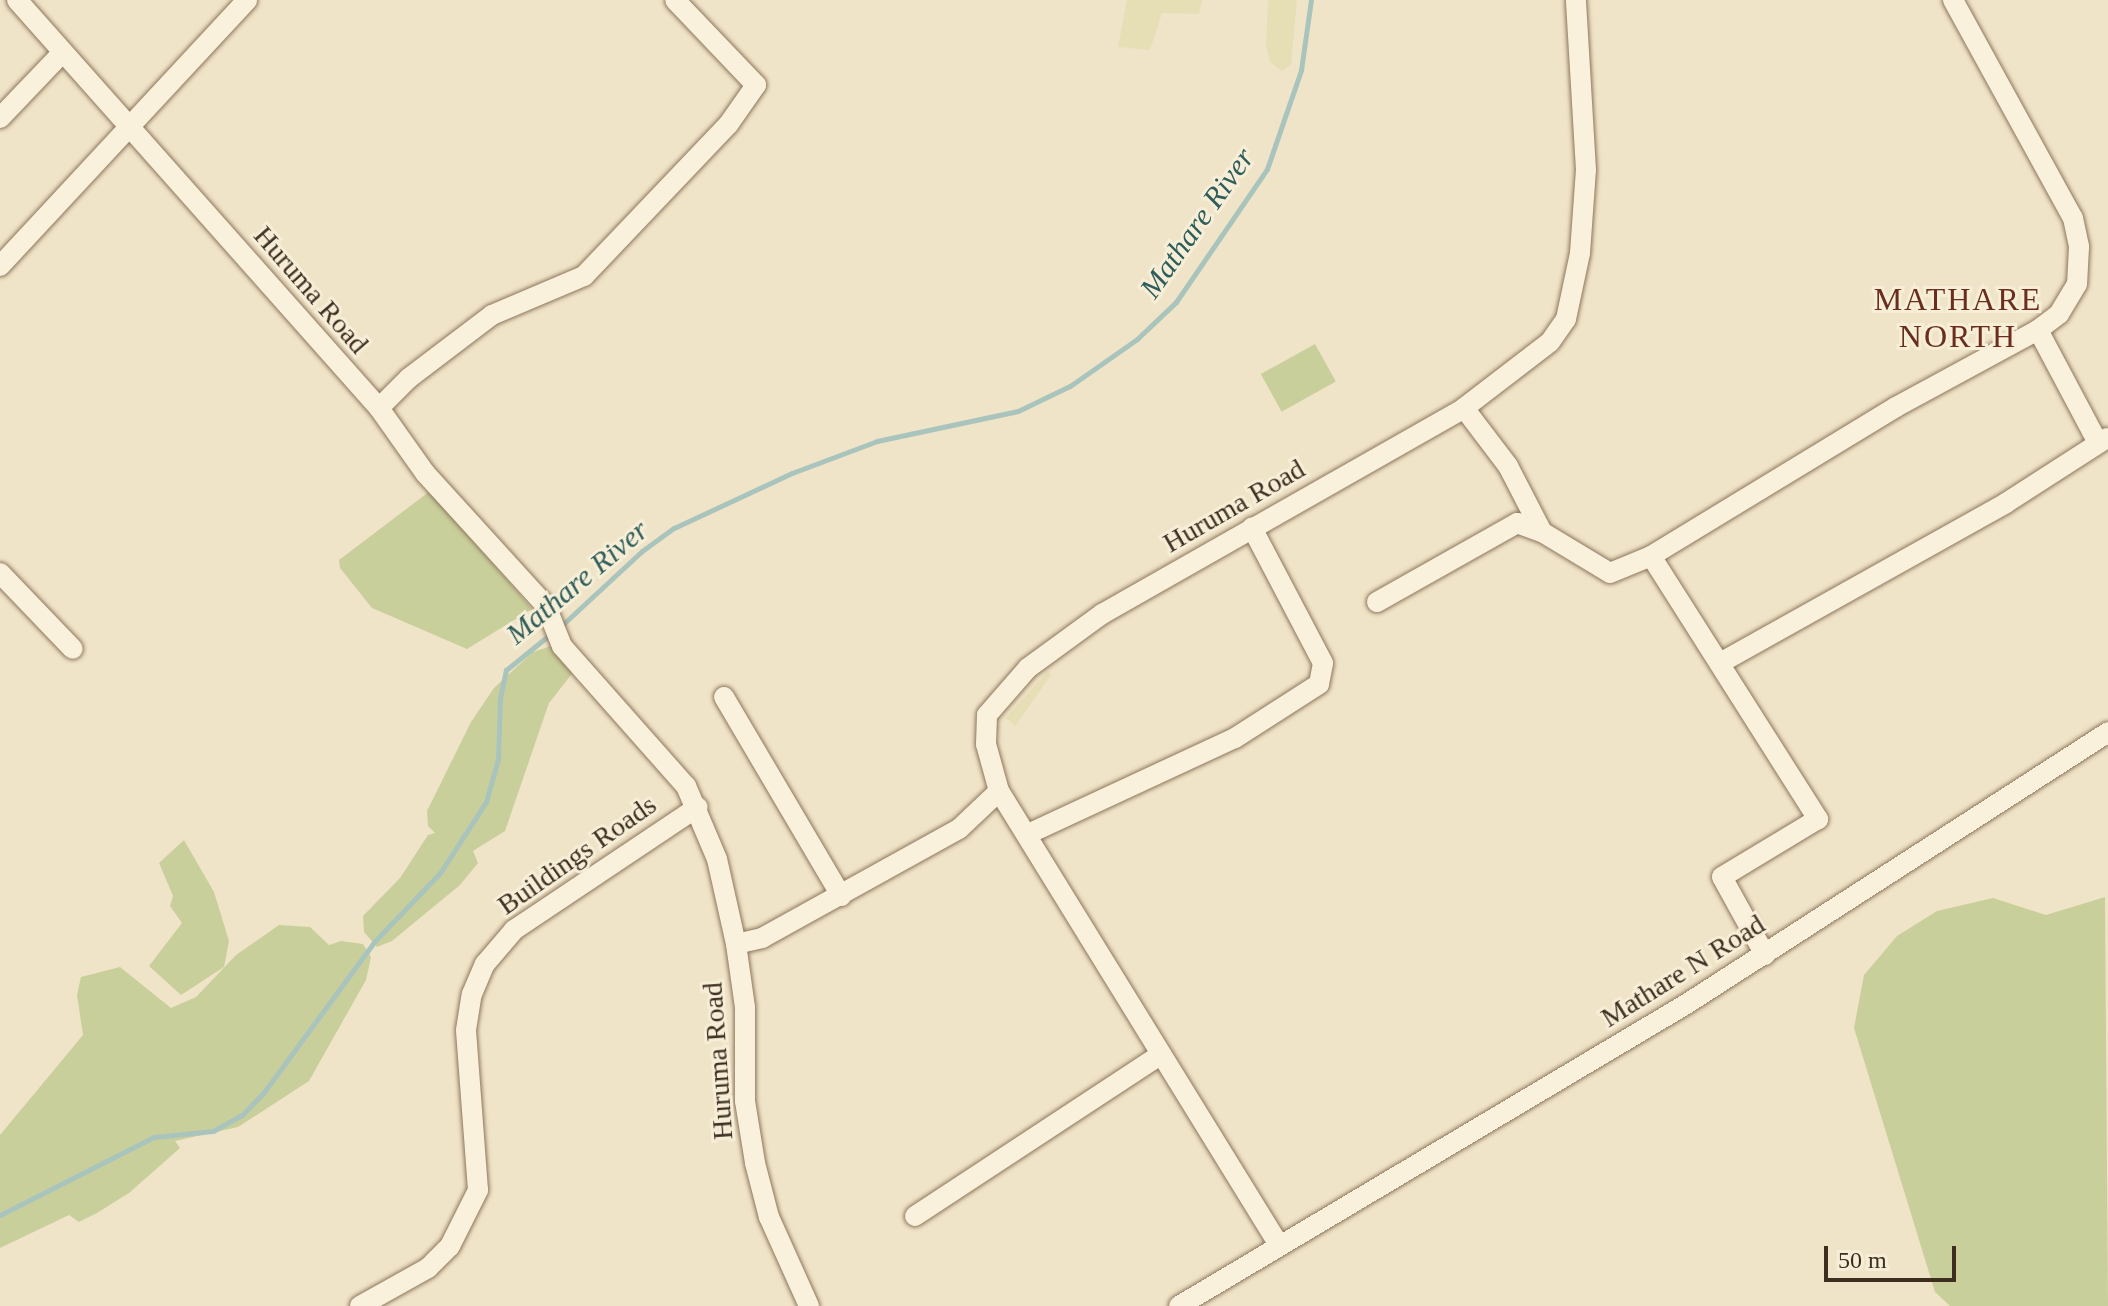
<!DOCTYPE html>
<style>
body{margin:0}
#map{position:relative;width:2108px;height:1306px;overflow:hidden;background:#f0e4c8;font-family:Georgia,serif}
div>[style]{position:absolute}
.farmland>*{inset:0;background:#e6deb5}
.green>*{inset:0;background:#c9cf9b;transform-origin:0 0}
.stream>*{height:5px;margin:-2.5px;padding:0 2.5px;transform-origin:2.5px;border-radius:2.5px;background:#a9c4bc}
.roads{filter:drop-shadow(0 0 2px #8d765c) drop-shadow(0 0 2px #8d765c)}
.minor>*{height:20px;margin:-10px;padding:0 10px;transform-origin:10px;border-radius:10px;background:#faf1dc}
span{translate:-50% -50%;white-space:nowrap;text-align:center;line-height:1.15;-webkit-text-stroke:6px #f7eed8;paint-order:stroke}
.street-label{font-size:28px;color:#3d2e20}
.water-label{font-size:30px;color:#2f5d5a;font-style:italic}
.quarter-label{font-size:32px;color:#6b2e1e;letter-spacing:2px}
.scale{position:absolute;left:1824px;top:1246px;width:132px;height:36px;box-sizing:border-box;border:4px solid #3d2e20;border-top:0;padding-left:10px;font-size:24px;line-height:28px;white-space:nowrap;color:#3d2e20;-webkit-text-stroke:6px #f7eed8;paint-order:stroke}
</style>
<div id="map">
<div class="farmland">
<i style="clip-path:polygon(1127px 0,1202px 0,1199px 14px,1162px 13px,1150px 50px,1118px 47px)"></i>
<i style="clip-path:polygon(1268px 0,1297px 0,1291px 65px,1282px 71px,1270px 62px,1266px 45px)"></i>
<i style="clip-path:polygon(1048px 671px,1051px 675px,1015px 726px,1006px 718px)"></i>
</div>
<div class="green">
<i style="left:1315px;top:344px;width:43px;height:62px;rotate:61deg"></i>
<i style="clip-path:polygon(430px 491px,532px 609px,467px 649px,372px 608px,340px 568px,339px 560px)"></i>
<i style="clip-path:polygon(551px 646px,573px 647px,575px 670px,549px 703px,505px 831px,473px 851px,478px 863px,460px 885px,392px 941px,377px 947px,364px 932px,363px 916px,400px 878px,428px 835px,435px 833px,428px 826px,427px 811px,471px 722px,494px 688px,533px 652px)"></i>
<i style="clip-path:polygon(184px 840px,214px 892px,229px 941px,224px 967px,181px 995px,149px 966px,182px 923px,170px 906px,173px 896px,159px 863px)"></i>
<i style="clip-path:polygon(2105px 897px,2108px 1306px,1950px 1306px,1935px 1292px,1854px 1028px,1864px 975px,1897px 936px,1937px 911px,1993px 898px,2046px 915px)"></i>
<i style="clip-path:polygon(279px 925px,310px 927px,329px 945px,341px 941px,363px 944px,371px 957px,366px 980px,309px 1081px,238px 1127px,175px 1141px,180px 1148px,129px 1193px,97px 1213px,79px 1222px,69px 1215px,0 1248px,0 1135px,83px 1035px,77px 995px,81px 977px,120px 967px,171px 1008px,196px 997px,236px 955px)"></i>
</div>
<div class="stream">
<i style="left:561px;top:626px;width:110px;rotate:-42.8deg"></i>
<i style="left:642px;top:551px;width:39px;rotate:-36deg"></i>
<i style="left:674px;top:528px;width:130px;rotate:-25deg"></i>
<i style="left:792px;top:473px;width:91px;rotate:-20.6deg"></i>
<i style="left:877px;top:441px;width:144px;rotate:-12deg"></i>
<i style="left:1018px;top:411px;width:58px;rotate:-25.7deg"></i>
<i style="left:1070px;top:386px;width:82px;rotate:-35deg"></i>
<i style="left:1137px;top:339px;width:54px;rotate:-43.5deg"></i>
<i style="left:1176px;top:302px;width:161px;rotate:-55.6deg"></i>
<i style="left:1267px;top:169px;width:105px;rotate:-71deg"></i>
<i style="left:1301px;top:70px;width:71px;rotate:-81.9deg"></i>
<i style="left:0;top:1215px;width:173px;rotate:-26.9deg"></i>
<i style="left:154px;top:1137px;width:59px;rotate:-5.8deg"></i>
<i style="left:213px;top:1131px;width:33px;rotate:-29deg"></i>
<i style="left:242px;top:1115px;width:32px;rotate:-46deg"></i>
<i style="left:264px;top:1092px;width:186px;rotate:-53.7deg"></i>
<i style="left:374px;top:942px;width:95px;rotate:-46.3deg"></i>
<i style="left:440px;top:873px;width:85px;rotate:-57.1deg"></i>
<i style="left:486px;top:802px;width:45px;rotate:-74.4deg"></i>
<i style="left:498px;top:759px;width:61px;rotate:-88.1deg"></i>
<i style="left:500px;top:698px;width:29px;rotate:-78deg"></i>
<i style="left:506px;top:670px;width:60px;rotate:-39deg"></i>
</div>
<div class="roads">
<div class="minor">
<i style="left:17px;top:0;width:545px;rotate:48.42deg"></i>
<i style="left:379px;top:408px;width:80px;rotate:54.7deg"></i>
<i style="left:425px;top:473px;width:180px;rotate:47.7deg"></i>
<i style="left:546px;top:606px;width:43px;rotate:68.2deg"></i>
<i style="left:562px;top:646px;width:187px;rotate:48.5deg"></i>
<i style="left:686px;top:786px;width:79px;rotate:67deg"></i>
<i style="left:717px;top:859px;width:87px;rotate:77.4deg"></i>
<i style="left:736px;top:944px;width:64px;rotate:81.9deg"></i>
<i style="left:745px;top:1007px;width:94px;rotate:90deg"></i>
<i style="left:745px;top:1101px;width:63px;rotate:80.8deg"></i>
<i style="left:755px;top:1163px;width:56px;rotate:75.5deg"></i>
<i style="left:769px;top:1217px;width:98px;rotate:65.8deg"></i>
<i style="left:1953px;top:0;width:249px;rotate:61.2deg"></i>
<i style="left:2073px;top:218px;width:30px;rotate:78deg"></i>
<i style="left:2079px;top:247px;width:37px;rotate:93deg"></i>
<i style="left:2077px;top:284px;width:35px;rotate:121deg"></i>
<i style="left:2059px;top:314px;width:26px;rotate:143deg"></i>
<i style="left:2038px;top:330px;width:128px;rotate:62deg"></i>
<i style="left:0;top:118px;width:91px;rotate:-46.3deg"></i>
<i style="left:0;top:266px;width:363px;rotate:-47.1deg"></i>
<i style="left:379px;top:408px;width:42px;rotate:-45deg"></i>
<i style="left:409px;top:378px;width:104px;rotate:-37.2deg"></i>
<i style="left:492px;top:315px;width:100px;rotate:-23deg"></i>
<i style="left:584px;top:276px;width:209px;rotate:-46.4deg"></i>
<i style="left:728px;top:125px;width:49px;rotate:-55deg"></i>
<i style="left:756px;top:85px;width:117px;rotate:-133.6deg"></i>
<i style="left:1464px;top:408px;width:73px;rotate:52.8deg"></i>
<i style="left:1508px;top:466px;width:74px;rotate:62.7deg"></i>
<i style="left:1651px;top:556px;width:312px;rotate:57.6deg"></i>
<i style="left:1818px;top:819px;width:112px;rotate:148.9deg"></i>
<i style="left:1722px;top:877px;width:89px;rotate:61.1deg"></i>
<i style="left:0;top:573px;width:105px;rotate:46.2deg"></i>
<i style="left:1377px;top:602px;width:161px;rotate:-29.4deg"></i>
<i style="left:1517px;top:523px;width:27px;rotate:20deg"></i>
<i style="left:1542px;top:532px;width:79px;rotate:31.1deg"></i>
<i style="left:1610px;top:573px;width:44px;rotate:-22.5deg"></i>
<i style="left:1651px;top:556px;width:287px;rotate:-31.3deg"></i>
<i style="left:1896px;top:407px;width:162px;rotate:-28.5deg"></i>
<i style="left:1720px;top:663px;width:328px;rotate:-29.2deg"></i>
<i style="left:2006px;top:503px;width:120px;rotate:-32.8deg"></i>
<i style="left:724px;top:697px;width:231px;rotate:59.5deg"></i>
<i style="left:1028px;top:834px;width:228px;rotate:-24.9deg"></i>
<i style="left:1235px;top:738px;width:100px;rotate:-32.7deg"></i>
<i style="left:1319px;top:684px;width:21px;rotate:-79deg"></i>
<i style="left:1323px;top:663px;width:153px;rotate:-117.7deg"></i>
<i style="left:736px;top:944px;width:27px;rotate:-13deg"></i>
<i style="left:762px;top:938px;width:225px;rotate:-29deg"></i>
<i style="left:959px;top:829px;width:55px;rotate:-43.5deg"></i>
<i style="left:915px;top:1216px;width:293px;rotate:-33.3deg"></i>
<i style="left:1279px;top:1245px;width:533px;rotate:-121.66deg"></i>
<i style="left:999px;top:791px;width:49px;rotate:-105.5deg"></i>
<i style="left:986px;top:744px;width:29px;rotate:-88deg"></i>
<i style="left:987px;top:715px;width:62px;rotate:-48.9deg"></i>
<i style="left:1028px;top:668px;width:92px;rotate:-36.1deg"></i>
<i style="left:1102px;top:614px;width:417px;rotate:-29.6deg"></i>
<i style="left:1464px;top:408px;width:108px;rotate:-37.5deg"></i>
<i style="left:1550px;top:342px;width:28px;rotate:-55deg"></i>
<i style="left:1566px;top:319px;width:67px;rotate:-78deg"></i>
<i style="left:1580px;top:253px;width:83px;rotate:-85.9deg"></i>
<i style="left:1586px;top:170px;width:170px;rotate:-93.4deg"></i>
<i style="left:360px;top:1306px;width:78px;rotate:-29.2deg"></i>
<i style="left:428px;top:1268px;width:31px;rotate:-45deg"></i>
<i style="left:450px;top:1246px;width:63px;rotate:-63.4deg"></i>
<i style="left:478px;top:1190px;width:160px;rotate:-94.3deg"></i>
<i style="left:466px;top:1030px;width:36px;rotate:-81deg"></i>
<i style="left:472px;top:994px;width:33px;rotate:-67deg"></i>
<i style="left:485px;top:964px;width:45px;rotate:-49.5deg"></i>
<i style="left:514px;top:930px;width:221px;rotate:-33.8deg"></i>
<i style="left:1179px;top:1306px;width:592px;rotate:-30.76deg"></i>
<i style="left:1688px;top:1003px;width:500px;rotate:-32.8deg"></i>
</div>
</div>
<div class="street-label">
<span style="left:311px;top:290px;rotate:49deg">Huruma Road</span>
<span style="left:1234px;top:506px;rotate:-30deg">Huruma Road</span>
<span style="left:577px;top:855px;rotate:-35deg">Buildings Roads</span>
<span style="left:1683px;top:971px;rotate:-32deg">Mathare N Road</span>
<span style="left:718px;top:1061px;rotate:-94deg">Huruma Road</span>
</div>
<div class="water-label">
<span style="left:1197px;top:223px;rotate:-55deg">Mathare River</span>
<span style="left:577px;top:582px;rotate:-40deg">Mathare River</span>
</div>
<div class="quarter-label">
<span style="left:1958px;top:318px">MATHARE<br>NORTH</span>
</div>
<div class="scale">50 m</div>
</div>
